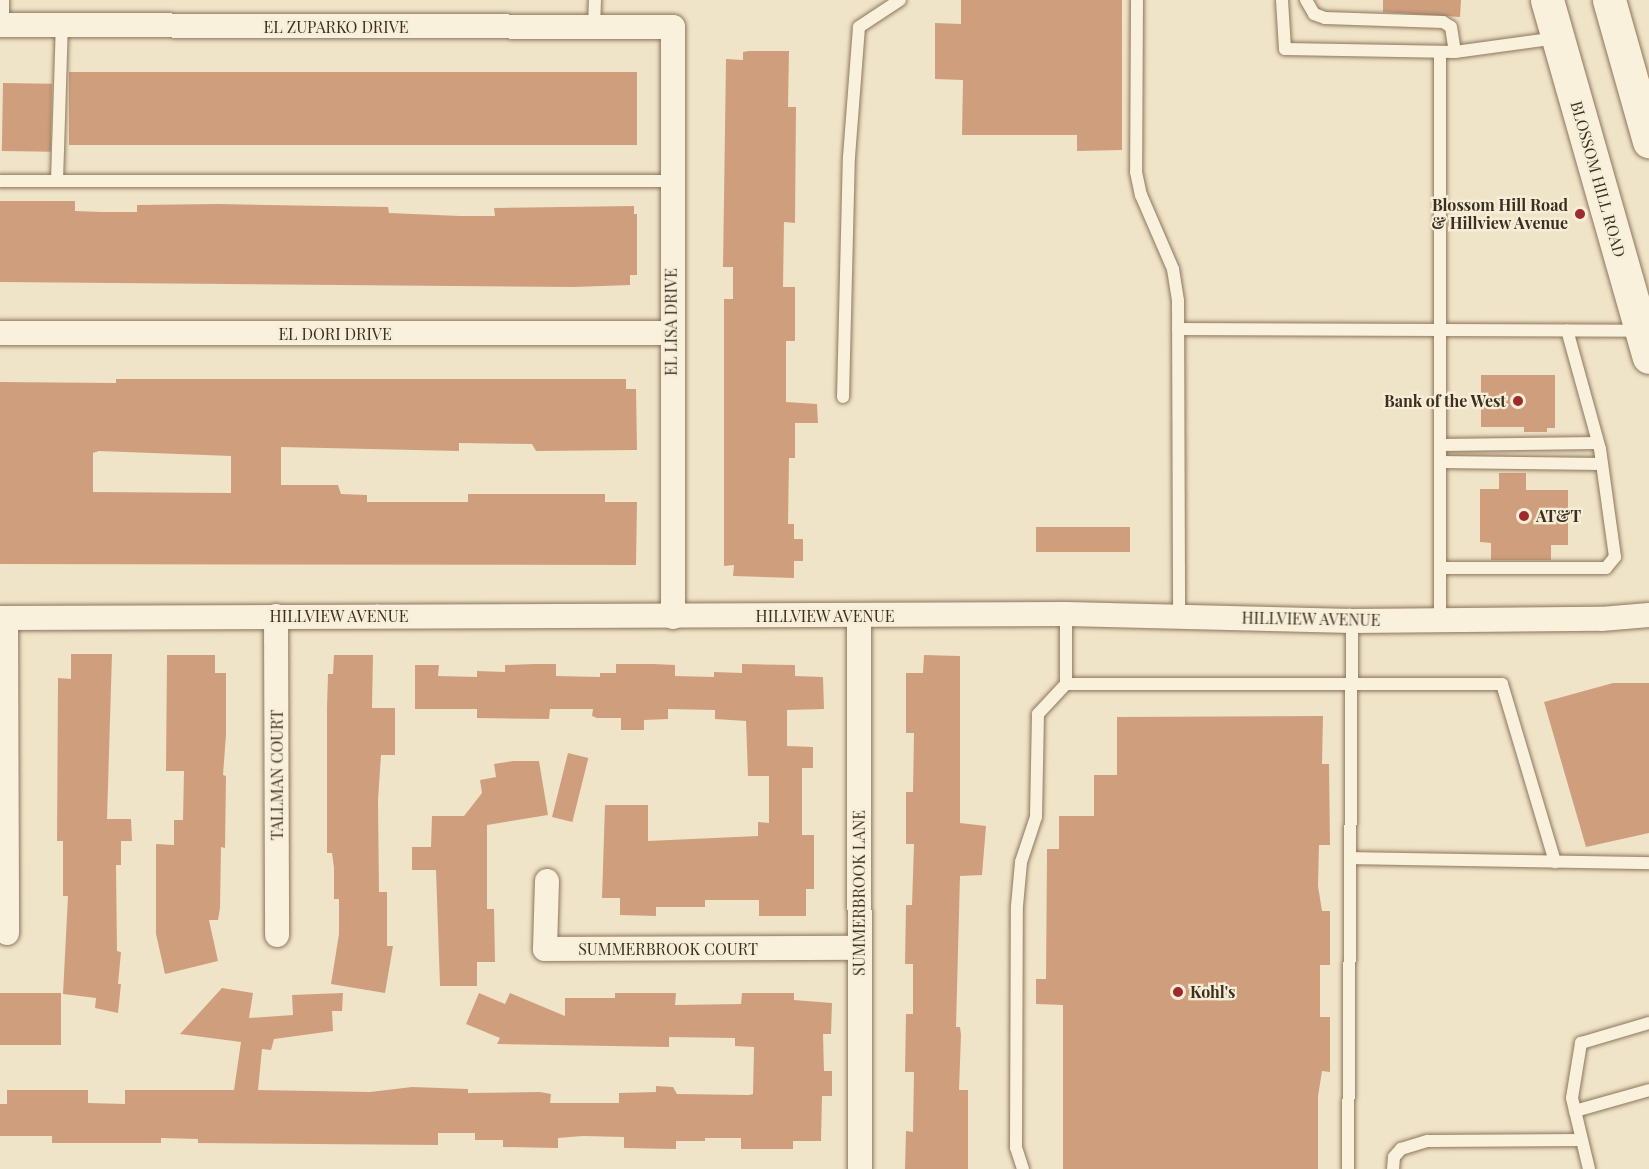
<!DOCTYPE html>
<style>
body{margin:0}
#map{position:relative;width:1649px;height:1169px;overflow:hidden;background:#f0e4c8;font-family:"Playfair Display",serif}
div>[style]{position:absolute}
.building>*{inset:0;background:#cf9f7d;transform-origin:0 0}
.roads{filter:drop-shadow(0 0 2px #8d765c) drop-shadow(0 0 2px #8d765c)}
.lane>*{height:12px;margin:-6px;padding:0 6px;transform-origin:6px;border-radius:6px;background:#faf1dc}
.street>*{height:24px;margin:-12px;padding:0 12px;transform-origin:12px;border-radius:12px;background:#faf1dc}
.secondary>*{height:33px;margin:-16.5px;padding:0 16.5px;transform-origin:16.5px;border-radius:16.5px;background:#faf1dc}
.dots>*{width:16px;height:16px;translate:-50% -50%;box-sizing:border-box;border:3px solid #f7eed8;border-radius:50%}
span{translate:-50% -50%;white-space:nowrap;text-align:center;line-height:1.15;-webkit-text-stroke:4.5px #f7eed8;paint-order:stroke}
.street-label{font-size:16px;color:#3d2e20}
.poi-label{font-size:16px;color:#3d2e20;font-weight:700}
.right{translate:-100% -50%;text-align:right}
.left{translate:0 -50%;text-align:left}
</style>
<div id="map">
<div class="building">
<i style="clip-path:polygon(961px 0,1122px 0,1122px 150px,1077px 151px,1077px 135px,962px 135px,963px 80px,935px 79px,935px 23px,961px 24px)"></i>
<i style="clip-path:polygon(1383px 0,1461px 0,1460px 17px,1383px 12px)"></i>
<i style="clip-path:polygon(749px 51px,789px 51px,788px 107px,796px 107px,795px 223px,784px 222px,783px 287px,795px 287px,795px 341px,786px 341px,786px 402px,817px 404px,818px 423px,795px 423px,795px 458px,789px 458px,788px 524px,794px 524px,794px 539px,803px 539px,803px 561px,794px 561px,794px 578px,733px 576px,734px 565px,724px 566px,724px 299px,733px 299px,733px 267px,723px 267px,726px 59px,743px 60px,743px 52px)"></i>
<i style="left:69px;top:72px;width:568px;height:73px"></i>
<i style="left:3px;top:83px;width:49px;height:68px;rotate:1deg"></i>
<i style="clip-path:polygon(0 201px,75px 201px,75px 211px,101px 212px,137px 212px,137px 205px,218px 204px,388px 207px,389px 213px,460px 216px,495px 216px,494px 208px,634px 206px,634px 214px,637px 214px,637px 275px,630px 275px,630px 285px,574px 287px,0 282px)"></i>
<i style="clip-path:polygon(1481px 375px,1555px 375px,1555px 428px,1547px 428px,1547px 432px,1524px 432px,1524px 427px,1481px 427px)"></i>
<i style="clip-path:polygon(evenodd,116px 379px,626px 379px,626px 389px,636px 389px,637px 450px,536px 451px,532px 444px,459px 443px,459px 451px,281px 447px,281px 485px,338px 485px,341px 494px,367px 495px,367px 502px,468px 502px,468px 494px,605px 494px,605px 502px,637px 502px,636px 565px,0 564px,0 382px,116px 383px,116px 379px,99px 451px,231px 456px,231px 493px,93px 492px,93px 453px,99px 451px)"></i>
<i style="clip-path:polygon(1499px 473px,1526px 473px,1526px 490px,1568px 490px,1568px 545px,1551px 545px,1551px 560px,1491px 560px,1491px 543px,1480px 542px,1480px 489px,1499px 489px)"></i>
<i style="left:1036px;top:527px;width:94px;height:25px"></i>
<i style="clip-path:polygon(71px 654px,112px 654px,107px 819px,131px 819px,132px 841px,121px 841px,121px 865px,116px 865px,117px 951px,121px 952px,118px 984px,121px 984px,118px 1013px,95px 1008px,96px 998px,63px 994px,68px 896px,63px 896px,63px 841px,57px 841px,58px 678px,71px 679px)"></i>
<i style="clip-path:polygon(167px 655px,215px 655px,215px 673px,226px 673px,226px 735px,223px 775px,226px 776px,225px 848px,221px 847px,220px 908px,218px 920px,209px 920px,218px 961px,165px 974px,156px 934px,156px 844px,174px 845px,174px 820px,183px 820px,184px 771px,166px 771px)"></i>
<i style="clip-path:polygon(334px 655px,373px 655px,372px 708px,395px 708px,395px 755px,381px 755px,378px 800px,379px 892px,387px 892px,387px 946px,393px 946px,385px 993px,331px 984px,339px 934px,339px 899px,334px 899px,334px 868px,332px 853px,327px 853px,327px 708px,328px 674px,333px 674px)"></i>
<i style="clip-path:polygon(924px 655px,960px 656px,960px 823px,986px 826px,982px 875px,960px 876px,956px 1027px,960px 1027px,961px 1035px,959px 1090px,968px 1090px,968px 1169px,905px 1169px,906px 1131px,913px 1132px,914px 1072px,905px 1072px,906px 1014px,913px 1014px,913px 964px,905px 964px,906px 905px,912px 905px,914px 844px,906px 844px,906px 792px,913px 792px,914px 733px,906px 733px,906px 673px,923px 673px)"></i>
<i style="clip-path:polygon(534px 664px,556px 664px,556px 676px,600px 677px,600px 673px,616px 673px,616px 664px,653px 664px,675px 665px,675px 676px,714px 677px,714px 672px,742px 673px,742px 664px,795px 665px,795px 676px,823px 677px,824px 709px,787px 710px,787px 746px,813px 747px,813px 768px,802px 768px,802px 835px,814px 835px,814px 889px,806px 889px,806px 916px,759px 916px,759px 900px,705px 900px,705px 907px,656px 907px,656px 916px,620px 915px,620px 898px,602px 898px,605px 805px,648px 805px,648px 841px,758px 836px,758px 822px,769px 823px,769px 776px,748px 776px,746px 721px,715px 719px,715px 710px,668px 709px,668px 719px,644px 720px,644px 730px,621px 730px,621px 718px,597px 718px,592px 716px,593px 709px,550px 709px,549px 719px,477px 718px,477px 709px,415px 709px,415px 665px,439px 665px,438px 676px,477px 677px,477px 671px,505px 672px,505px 665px)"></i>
<i style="clip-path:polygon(1613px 683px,1649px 683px,1649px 833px,1586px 847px,1544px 702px)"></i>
<i style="clip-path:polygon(1323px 716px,1322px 764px,1329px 764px,1330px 845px,1319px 845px,1318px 886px,1322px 911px,1330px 911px,1330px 965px,1320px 965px,1320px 1017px,1330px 1017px,1330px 1072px,1322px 1071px,1318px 1096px,1318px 1169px,1063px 1169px,1063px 1005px,1036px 1004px,1036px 979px,1046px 979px,1047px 849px,1059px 849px,1059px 816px,1094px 816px,1094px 775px,1117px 775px,1117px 717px)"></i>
<i style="left:568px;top:753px;width:21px;height:66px;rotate:14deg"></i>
<i style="clip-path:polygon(513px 761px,539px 761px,548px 815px,487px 825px,487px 909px,494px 909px,495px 962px,477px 962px,477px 986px,440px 986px,436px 870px,412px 870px,412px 847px,431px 847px,432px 816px,464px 816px,482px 793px,480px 780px,496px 777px,494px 764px)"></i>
<i style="clip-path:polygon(222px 988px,253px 993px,249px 1018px,293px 1015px,292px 995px,343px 993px,342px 1011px,332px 1011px,333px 1031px,274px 1039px,271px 1050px,262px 1049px,258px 1090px,370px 1092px,412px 1087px,468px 1089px,468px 1093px,540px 1092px,551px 1094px,550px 1103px,619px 1103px,619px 1093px,656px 1092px,656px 1086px,673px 1087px,677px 1094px,749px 1095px,753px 1094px,754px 1047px,735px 1046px,735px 1038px,669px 1037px,669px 1047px,497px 1044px,500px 1038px,466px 1024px,479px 993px,505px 1004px,510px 993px,565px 1016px,565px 998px,615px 998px,615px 993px,676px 993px,675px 1005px,741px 1004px,742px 993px,794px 993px,794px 1000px,832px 1003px,831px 1034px,823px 1034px,824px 1071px,832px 1071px,832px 1096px,822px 1096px,821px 1141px,793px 1141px,793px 1149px,741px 1149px,741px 1138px,705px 1138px,705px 1141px,676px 1141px,676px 1149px,624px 1148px,624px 1137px,583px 1136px,558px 1138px,558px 1148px,503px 1147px,503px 1140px,475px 1140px,475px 1133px,438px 1133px,438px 1145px,198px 1143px,198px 1139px,161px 1138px,161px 1143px,52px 1143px,52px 1136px,0 1136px,0 1104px,7px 1104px,7px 1090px,88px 1090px,88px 1103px,125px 1104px,125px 1090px,234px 1090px,241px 1042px,180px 1034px)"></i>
<i style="left:0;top:993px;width:61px;height:52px"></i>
</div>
<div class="roads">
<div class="lane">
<i style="left:3px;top:0;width:25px;rotate:90deg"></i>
<i style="left:1137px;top:0;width:172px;rotate:90.3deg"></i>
<i style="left:1136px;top:172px;width:24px;rotate:78deg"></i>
<i style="left:1141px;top:195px;width:81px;rotate:66.6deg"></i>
<i style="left:1173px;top:269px;width:32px;rotate:81deg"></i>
<i style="left:1178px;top:301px;width:316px;rotate:89.8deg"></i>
<i style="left:1282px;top:0;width:49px;rotate:86.5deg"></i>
<i style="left:1285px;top:49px;width:170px;rotate:1deg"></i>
<i style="left:1455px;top:52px;width:103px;rotate:-7.8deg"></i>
<i style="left:1306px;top:0;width:16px;rotate:60deg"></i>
<i style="left:1314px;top:14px;width:12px;rotate:20deg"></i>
<i style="left:1325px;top:18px;width:118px;rotate:1.9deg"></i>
<i style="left:1443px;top:22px;width:9px;rotate:32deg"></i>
<i style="left:1451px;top:27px;width:25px;rotate:81deg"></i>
<i style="left:594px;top:28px;width:28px;rotate:-88deg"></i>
<i style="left:1440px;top:52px;width:567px;rotate:90deg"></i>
<i style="left:0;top:181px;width:672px"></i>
<i style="left:57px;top:181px;width:155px;rotate:-88.2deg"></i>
<i style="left:1178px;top:329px;width:461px;rotate:0.2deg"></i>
<i style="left:843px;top:397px;width:240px;rotate:-88.6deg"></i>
<i style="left:849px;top:157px;width:130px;rotate:-85.6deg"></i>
<i style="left:859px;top:27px;width:49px;rotate:-33.4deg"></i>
<i style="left:1440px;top:445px;width:158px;rotate:-0.7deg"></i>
<i style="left:1440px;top:462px;width:162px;rotate:0.7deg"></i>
<i style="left:1440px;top:568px;width:166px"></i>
<i style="left:1606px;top:568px;width:14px;rotate:-51deg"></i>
<i style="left:1615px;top:557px;width:109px;rotate:-97.9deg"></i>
<i style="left:1600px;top:449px;width:123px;rotate:-105.5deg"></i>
<i style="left:1066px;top:614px;width:70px;rotate:90deg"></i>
<i style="left:1066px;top:684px;width:436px"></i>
<i style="left:1502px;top:684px;width:186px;rotate:73.4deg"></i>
<i style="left:1351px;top:858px;width:298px;rotate:1deg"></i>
<i style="left:1575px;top:1111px;width:77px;rotate:-15.8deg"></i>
<i style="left:1023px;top:1169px;width:22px;rotate:-108deg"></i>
<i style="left:1016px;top:1148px;width:242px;rotate:-89.8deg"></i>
<i style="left:1017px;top:906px;width:44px;rotate:-84.8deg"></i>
<i style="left:1021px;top:862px;width:47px;rotate:-71.6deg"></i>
<i style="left:1036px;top:817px;width:103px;rotate:-88.9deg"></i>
<i style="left:1038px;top:714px;width:41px;rotate:-47deg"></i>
<i style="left:1348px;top:1169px;width:548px;rotate:-89.58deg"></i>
<i style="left:1393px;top:1169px;width:12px;rotate:-85deg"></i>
<i style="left:1394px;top:1157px;width:11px;rotate:-49deg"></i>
<i style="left:1401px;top:1149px;width:28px;rotate:-17deg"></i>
<i style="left:1428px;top:1141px;width:153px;rotate:-0.4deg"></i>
<i style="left:1589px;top:1169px;width:73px;rotate:-103.5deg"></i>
<i style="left:1572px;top:1098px;width:56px;rotate:-80.7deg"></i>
<i style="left:1581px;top:1043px;width:71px;rotate:-16.4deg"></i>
</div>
<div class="street">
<i style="left:0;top:25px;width:673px;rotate:0.17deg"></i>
<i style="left:673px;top:27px;width:590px;rotate:90deg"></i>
<i style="left:0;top:333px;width:671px"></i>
<i style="left:276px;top:616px;width:319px;rotate:89.8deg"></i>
<i style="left:859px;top:616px;width:553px;rotate:89.9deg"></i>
<i style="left:0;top:618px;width:1066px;rotate:-0.21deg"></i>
<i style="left:1066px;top:614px;width:286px;rotate:1.4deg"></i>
<i style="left:1352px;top:621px;width:249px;rotate:-0.5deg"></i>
<i style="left:1601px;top:619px;width:48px;rotate:-4.8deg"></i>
<i style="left:6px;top:618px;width:315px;rotate:89.8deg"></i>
<i style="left:547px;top:881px;width:68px;rotate:91.7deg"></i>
<i style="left:545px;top:949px;width:314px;rotate:-0.2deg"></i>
</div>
<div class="secondary">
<i style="left:1547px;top:0;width:371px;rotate:74.1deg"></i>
<i style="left:1609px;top:0;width:147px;rotate:74.2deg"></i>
</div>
</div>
<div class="dots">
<i style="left:1580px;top:214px;background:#9e2a2b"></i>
<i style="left:1518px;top:401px;background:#9e2a2b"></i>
<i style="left:1524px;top:516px;background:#9e2a2b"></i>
<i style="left:1178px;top:992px;background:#9e2a2b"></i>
</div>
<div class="street-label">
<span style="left:336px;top:27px">EL ZUPARKO DRIVE</span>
<span style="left:1598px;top:179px;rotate:74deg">BLOSSOM HILL ROAD</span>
<span style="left:671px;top:322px;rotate:-90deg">EL LISA DRIVE</span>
<span style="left:335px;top:334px">EL DORI DRIVE</span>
<span style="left:339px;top:616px">HILLVIEW AVENUE</span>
<span style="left:825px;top:616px">HILLVIEW AVENUE</span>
<span style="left:1311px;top:619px;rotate:1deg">HILLVIEW AVENUE</span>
<span style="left:277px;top:775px;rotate:-90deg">TALLMAN COURT</span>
<span style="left:859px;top:893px;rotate:-90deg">SUMMERBROOK LANE</span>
<span style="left:668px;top:949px">SUMMERBROOK COURT</span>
</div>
<div class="poi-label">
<span class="right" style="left:1568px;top:214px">Blossom Hill Road<br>&amp; Hillview Avenue</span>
<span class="right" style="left:1506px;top:401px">Bank of the West</span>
<span class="left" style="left:1536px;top:516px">AT&amp;T</span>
<span class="left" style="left:1190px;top:992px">Kohl's</span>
</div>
</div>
